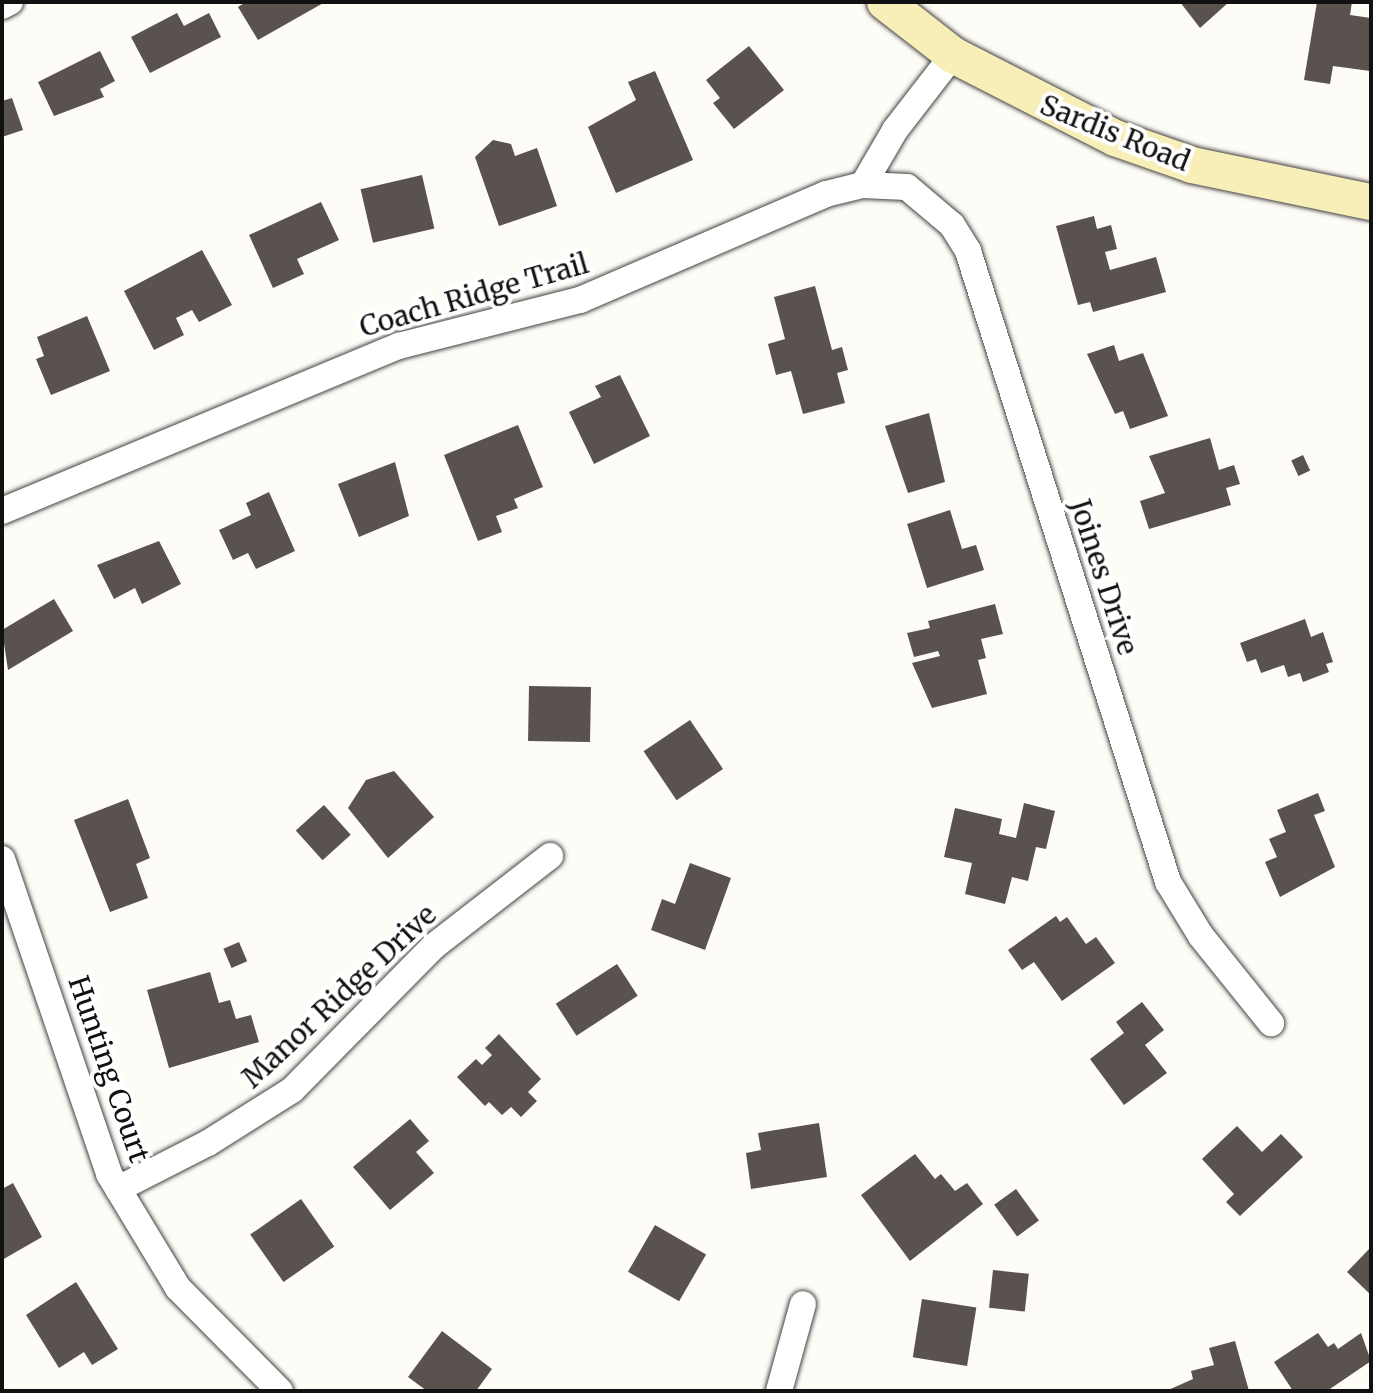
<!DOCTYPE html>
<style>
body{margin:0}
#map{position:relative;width:1373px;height:1393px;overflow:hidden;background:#fefcf6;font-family:Merriweather,serif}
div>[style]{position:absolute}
.building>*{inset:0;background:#59524e;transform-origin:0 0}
.roads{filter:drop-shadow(0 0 2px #444) drop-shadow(0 0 2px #444)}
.street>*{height:26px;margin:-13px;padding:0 13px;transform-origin:13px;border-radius:13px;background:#fff}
.secondary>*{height:36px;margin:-18px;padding:0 18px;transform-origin:18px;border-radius:18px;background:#f7eeb8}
span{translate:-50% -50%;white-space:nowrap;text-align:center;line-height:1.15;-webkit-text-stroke:8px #fff;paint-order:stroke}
.street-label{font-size:28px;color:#111}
.frame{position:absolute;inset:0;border:4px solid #111;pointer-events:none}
</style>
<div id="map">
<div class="building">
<i style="clip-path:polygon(246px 2px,325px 2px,258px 40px,238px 7px)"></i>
<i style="clip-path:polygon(1180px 2px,1229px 2px,1200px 28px)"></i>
<i style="clip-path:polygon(1317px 2px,1352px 2px,1350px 15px,1371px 18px,1370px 71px,1333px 66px,1330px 84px,1304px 80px)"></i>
<i style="clip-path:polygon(177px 13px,184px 26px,209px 13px,221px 37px,150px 73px,131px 37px)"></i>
<i style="clip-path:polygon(749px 46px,784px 90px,734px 129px,713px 103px,720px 98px,706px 80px)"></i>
<i style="clip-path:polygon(100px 51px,115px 81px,100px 89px,104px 97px,54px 116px,38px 82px)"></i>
<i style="clip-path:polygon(655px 71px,693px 160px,616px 193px,588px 127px,636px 100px,628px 82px)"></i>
<i style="clip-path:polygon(12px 98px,23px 130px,2px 137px,2px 101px)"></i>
<i style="clip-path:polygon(493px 140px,511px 144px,515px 156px,537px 148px,557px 206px,499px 226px,475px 157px)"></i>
<i style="left:422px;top:175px;width:55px;height:63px;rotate:77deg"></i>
<i style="clip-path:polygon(321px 202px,339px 240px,297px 259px,304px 274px,273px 288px,249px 235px)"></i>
<i style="clip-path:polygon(1094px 216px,1097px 229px,1111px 225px,1117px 249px,1105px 252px,1110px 270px,1156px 257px,1166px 292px,1093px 312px,1090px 302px,1078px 305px,1056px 226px)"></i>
<i style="clip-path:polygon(202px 250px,232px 305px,199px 322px,192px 310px,176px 318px,184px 335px,154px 350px,124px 291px)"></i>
<i style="clip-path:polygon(815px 286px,832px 350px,842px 347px,848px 370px,837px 373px,845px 403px,803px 414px,791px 371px,776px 375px,768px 344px,785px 339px,774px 297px)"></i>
<i style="clip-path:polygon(87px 316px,110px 371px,51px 395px,36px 359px,44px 356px,37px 337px)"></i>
<i style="clip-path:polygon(1114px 345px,1119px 361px,1143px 353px,1168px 416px,1130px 429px,1123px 411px,1115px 414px,1087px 354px)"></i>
<i style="clip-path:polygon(620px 375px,650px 436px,594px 464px,569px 412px,601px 397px,595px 386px)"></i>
<i style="clip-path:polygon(929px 413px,945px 482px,908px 493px,885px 426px)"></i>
<i style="clip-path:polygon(518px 425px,543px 487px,514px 499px,518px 508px,496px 516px,502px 532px,478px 541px,444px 455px)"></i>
<i style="clip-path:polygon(1210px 438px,1219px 470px,1234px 465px,1240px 484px,1226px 488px,1231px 505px,1149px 529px,1140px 501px,1165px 493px,1149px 456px)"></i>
<i style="left:1303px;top:455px;width:17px;height:13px;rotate:65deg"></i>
<i style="clip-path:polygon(395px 462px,409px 516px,359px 537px,338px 484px)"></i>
<i style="clip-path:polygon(269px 492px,295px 551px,256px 569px,248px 553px,233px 560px,219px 530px,251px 515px,246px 503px)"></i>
<i style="clip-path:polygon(950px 510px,962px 549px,976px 545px,984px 570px,927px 588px,907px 524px)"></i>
<i style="clip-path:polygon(159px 541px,181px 584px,142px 604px,135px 588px,114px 599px,97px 565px)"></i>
<i style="clip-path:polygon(54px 599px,73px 631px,8px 670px,2px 630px)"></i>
<i style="clip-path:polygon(995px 604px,1003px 634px,981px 639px,986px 658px,978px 660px,987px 694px,932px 708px,912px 663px,940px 656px,938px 651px,914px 657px,907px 633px,930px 628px,928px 621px)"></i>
<i style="clip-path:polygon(1305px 619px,1311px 637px,1323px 632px,1333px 662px,1326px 664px,1329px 672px,1303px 682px,1300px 673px,1288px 677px,1284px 665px,1261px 673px,1256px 659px,1247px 662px,1240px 643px)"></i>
<i style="left:529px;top:686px;width:62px;height:55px;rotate:1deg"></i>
<i style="left:690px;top:720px;width:59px;height:56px;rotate:56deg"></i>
<i style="clip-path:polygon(394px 771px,434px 817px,388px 858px,348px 808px,366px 780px)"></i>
<i style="clip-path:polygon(1318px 793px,1325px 811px,1314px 815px,1335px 867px,1280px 897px,1265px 862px,1277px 857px,1269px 839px,1286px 832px,1277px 810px)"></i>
<i style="clip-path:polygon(128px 799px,150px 858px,136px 864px,148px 898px,110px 912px,74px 820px)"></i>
<i style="clip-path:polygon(1024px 803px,1055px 811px,1046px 849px,1036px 847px,1028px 881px,1012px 877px,1005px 904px,965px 894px,972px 863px,944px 857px,955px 808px,1002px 819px,999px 834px,1016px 838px)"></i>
<i style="left:324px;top:805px;width:40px;height:38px;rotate:48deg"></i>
<i style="clip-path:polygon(690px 863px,731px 878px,705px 950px,651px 930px,662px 899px,675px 904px)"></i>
<i style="clip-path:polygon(1056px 916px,1060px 922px,1067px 917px,1086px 944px,1096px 937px,1115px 963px,1062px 1001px,1034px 962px,1022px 970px,1008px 950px)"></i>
<i style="left:239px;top:942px;width:21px;height:17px;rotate:67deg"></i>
<i style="left:617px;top:964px;width:38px;height:73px;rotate:57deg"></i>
<i style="clip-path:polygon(210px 972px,219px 1003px,230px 1000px,236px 1019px,251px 1015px,259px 1042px,169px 1068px,147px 990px)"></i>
<i style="clip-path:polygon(1142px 1002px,1164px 1030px,1145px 1045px,1167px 1073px,1124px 1105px,1090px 1059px,1124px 1033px,1116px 1022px)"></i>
<i style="clip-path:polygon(499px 1034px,541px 1079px,528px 1092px,537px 1101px,521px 1117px,511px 1107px,502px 1115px,489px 1102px,485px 1106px,457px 1077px,476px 1059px,482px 1065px,492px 1055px,485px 1048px)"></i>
<i style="clip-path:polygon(410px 1119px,429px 1141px,416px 1152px,434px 1173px,390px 1210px,353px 1167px)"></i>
<i style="clip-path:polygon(819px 1123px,827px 1177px,751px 1189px,746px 1153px,761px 1150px,758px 1133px)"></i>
<i style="clip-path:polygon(1237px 1126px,1262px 1152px,1281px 1134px,1303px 1157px,1240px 1216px,1226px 1202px,1234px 1194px,1202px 1159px)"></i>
<i style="clip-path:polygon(915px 1154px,935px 1179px,941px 1174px,955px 1191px,967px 1183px,983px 1204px,910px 1261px,861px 1195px)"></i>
<i style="clip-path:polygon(13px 1183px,42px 1237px,2px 1260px,2px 1189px)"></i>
<i style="left:1016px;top:1189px;width:39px;height:27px;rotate:54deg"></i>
<i style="left:301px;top:1199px;width:58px;height:62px;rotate:55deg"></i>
<i style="left:655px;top:1225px;width:59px;height:54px;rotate:30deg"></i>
<i style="clip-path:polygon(1371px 1247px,1371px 1295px,1347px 1272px)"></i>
<i style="left:993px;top:1270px;width:36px;height:38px;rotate:6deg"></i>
<i style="clip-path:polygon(76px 1282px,118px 1349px,92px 1365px,84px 1352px,59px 1368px,26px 1315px)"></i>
<i style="left:922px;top:1299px;width:55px;height:59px;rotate:9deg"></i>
<i style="clip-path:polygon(442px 1331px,492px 1369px,476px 1391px,427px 1391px,408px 1377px)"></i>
<i style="clip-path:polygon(1318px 1333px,1328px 1347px,1334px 1343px,1338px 1349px,1361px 1333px,1371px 1361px,1327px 1391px,1293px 1391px,1274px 1362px)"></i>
<i style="clip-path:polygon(1235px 1341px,1249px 1391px,1166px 1391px,1193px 1379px,1191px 1371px,1214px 1365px,1209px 1348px)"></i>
</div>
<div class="roads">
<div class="street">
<i style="left:2px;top:6px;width:9px;rotate:-27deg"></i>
<i style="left:863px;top:185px;width:44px;rotate:2.6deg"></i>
<i style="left:907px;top:187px;width:59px;rotate:40.2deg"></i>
<i style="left:952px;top:225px;width:31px;rotate:58deg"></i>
<i style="left:968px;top:251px;width:662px;rotate:72.41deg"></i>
<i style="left:1168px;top:882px;width:63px;rotate:58.6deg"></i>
<i style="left:1201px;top:936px;width:112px;rotate:51.2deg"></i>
<i style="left:2px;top:511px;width:430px;rotate:-22.6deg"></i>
<i style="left:399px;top:346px;width:187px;rotate:-14.3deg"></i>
<i style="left:580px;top:300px;width:268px;rotate:-23.3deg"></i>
<i style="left:826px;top:194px;width:38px;rotate:-14deg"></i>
<i style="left:863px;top:185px;width:64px;rotate:-59.8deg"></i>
<i style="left:895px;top:130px;width:95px;rotate:-52.3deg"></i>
<i style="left:2px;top:859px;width:333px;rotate:71.2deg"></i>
<i style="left:109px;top:1174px;width:133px;rotate:58.8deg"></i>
<i style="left:178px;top:1288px;width:145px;rotate:45.3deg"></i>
<i style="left:118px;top:1189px;width:101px;rotate:-27.1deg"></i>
<i style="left:208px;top:1143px;width:99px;rotate:-32.2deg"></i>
<i style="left:292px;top:1090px;width:202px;rotate:-45.4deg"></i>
<i style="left:434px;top:946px;width:147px;rotate:-37.8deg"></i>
<i style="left:779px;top:1391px;width:90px;rotate:-74.6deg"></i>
</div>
<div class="secondary">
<i style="left:885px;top:2px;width:86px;rotate:37.9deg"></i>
<i style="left:953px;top:55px;width:182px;rotate:27.1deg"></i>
<i style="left:1115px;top:138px;width:82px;rotate:19.3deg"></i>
<i style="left:1192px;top:165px;width:183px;rotate:11.7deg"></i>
</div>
</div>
<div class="street-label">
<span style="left:1115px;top:133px;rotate:22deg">Sardis Road</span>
<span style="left:474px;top:295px;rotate:-16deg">Coach Ridge Trail</span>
<span style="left:1104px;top:577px;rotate:72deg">Joines Drive</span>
<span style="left:339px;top:996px;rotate:-43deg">Manor Ridge Drive</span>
<span style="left:109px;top:1069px;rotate:71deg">Hunting Court</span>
</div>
<div class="frame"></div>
</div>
